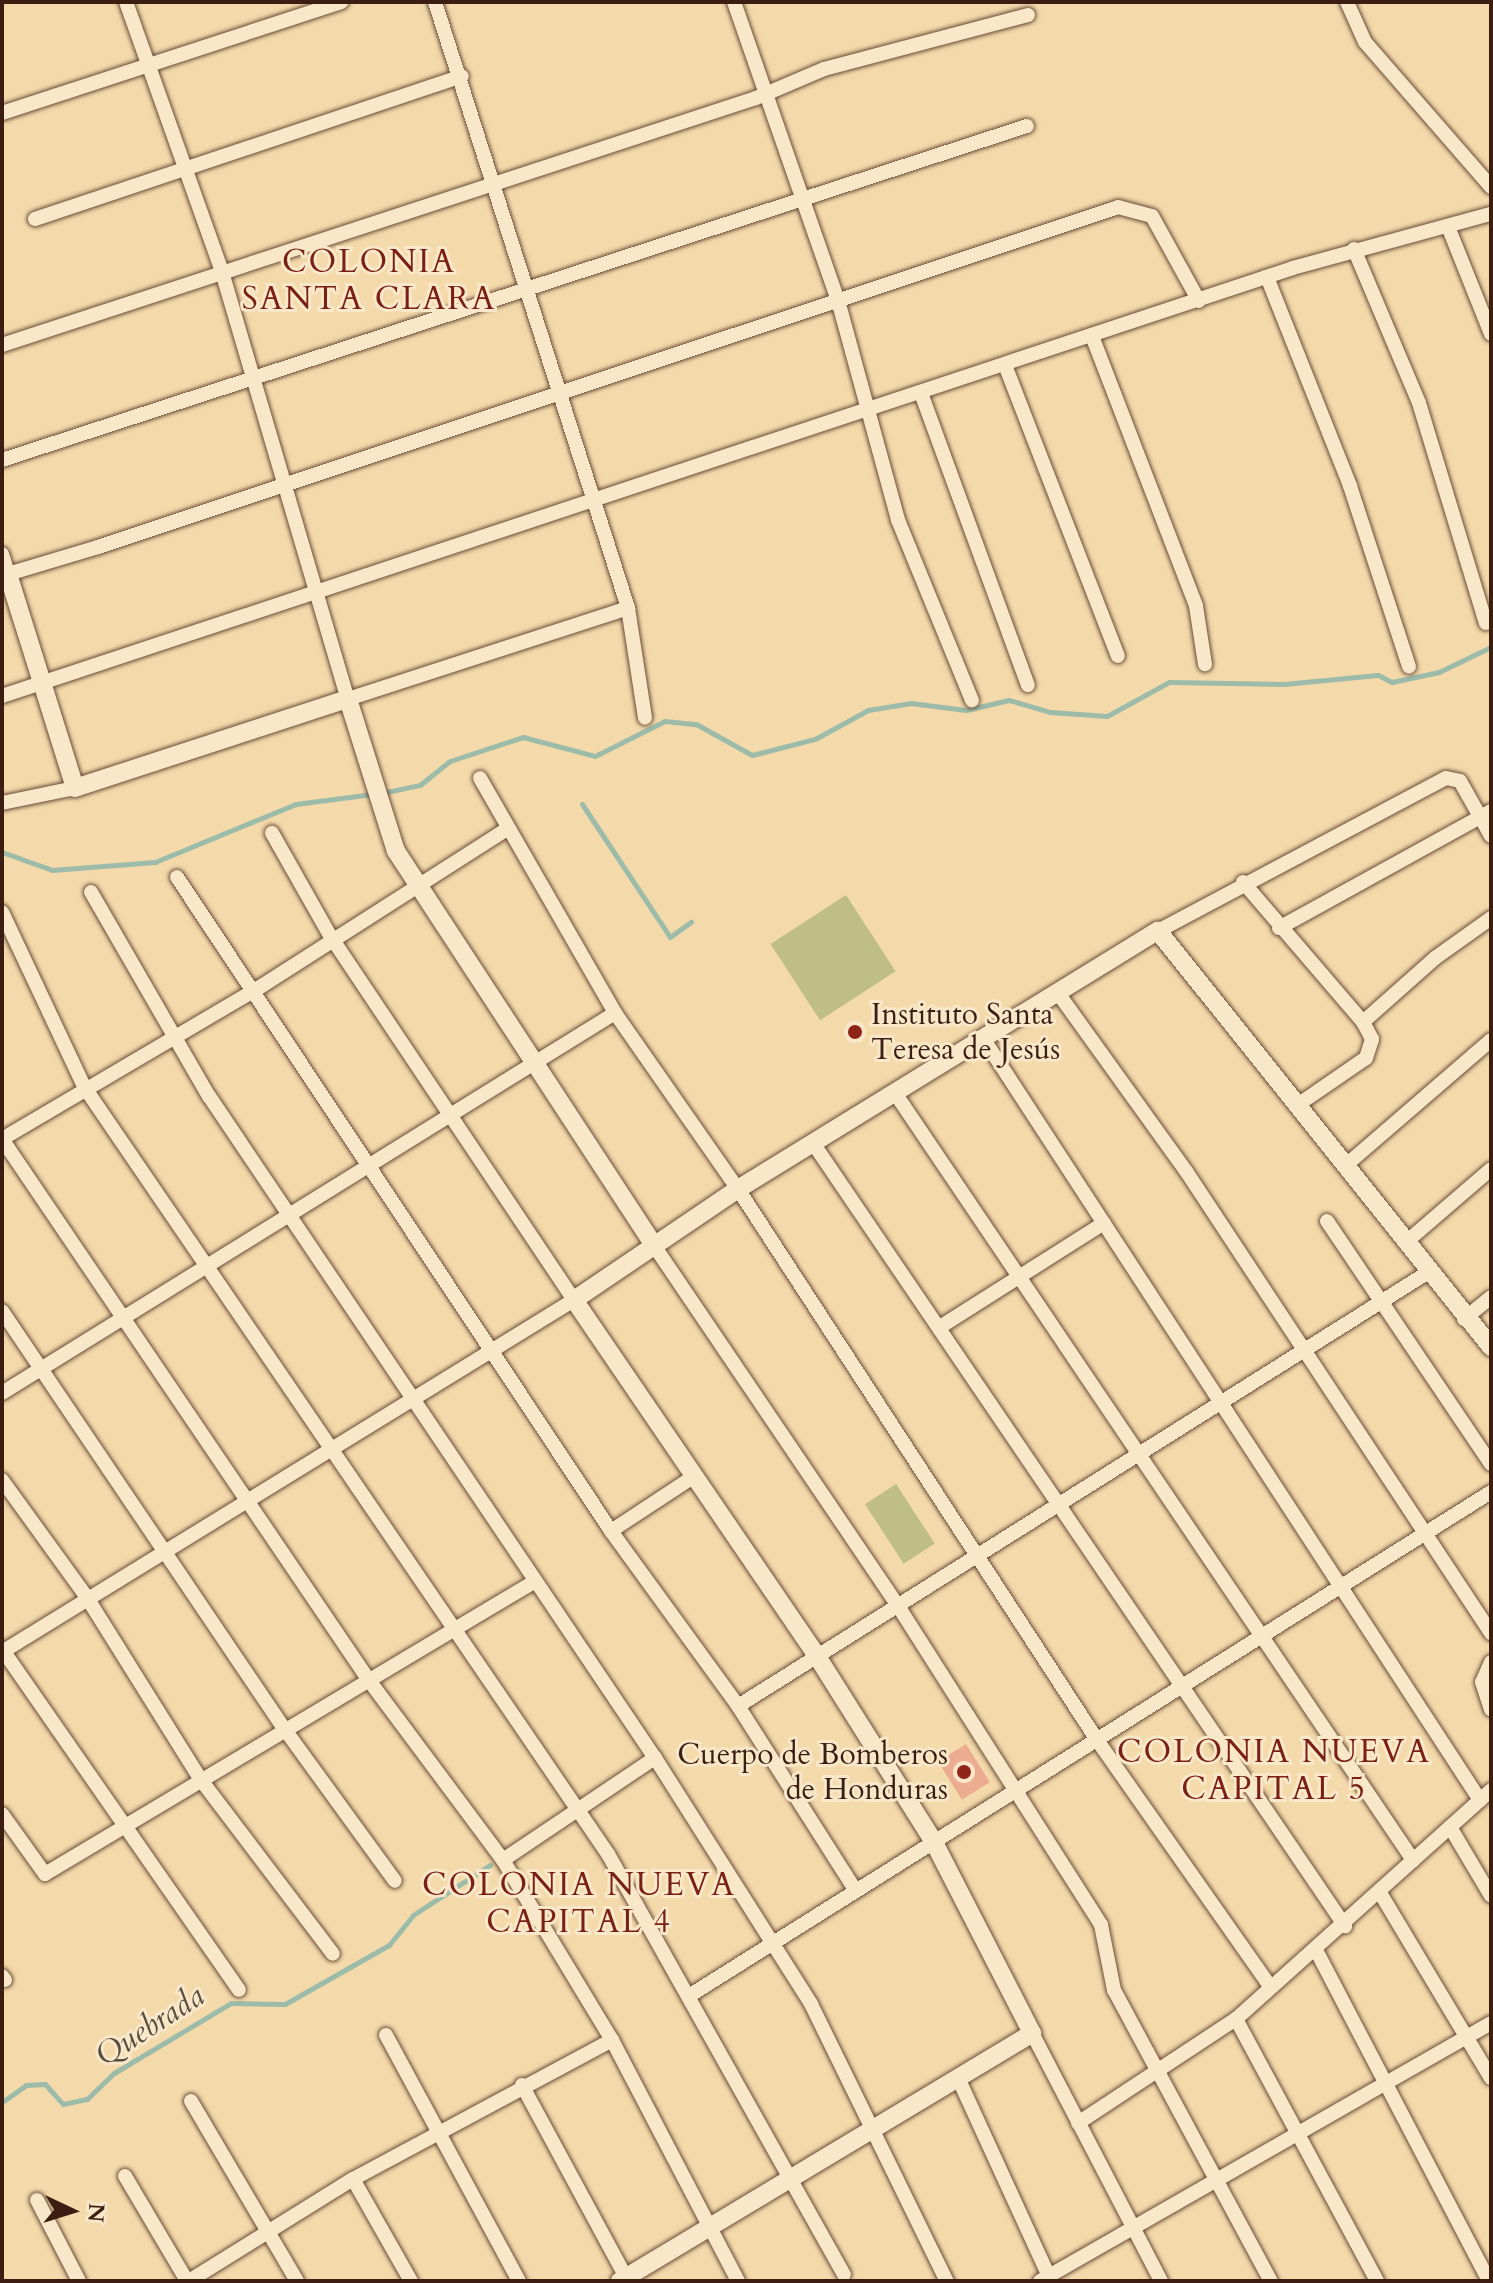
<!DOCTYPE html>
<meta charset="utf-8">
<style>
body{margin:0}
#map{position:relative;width:1493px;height:2283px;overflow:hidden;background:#f4daab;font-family:Cardo,serif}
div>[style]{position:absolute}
.green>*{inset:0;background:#bfbe86;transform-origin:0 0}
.stream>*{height:5px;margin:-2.5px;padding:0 2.5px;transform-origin:2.5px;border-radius:2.5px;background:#9cbba9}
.building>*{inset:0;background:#ecac92;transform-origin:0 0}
.roads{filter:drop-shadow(0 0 2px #694c38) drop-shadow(0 0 2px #694c38)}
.minor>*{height:14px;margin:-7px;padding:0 7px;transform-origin:7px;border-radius:7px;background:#f8e7c8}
.tertiary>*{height:18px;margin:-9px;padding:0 9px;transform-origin:9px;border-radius:9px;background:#f8e7c8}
.dots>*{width:22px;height:22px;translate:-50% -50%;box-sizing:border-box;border:4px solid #f8e7c8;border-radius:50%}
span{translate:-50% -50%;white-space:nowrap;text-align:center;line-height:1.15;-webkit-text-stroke:6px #f8e7c8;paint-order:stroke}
.poi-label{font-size:30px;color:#3b1d12}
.left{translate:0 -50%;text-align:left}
.right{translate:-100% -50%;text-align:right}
.neighbourhood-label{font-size:32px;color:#7a1f14;letter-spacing:2px}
.water-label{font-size:32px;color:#584c3f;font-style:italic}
.frame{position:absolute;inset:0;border:4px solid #3b1d12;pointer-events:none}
.north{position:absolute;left:32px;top:2171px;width:80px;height:80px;-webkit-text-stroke:6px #f8e7c8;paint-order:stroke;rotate:94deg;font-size:22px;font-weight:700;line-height:32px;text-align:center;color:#3b1d12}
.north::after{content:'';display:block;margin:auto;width:28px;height:36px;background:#3b1d12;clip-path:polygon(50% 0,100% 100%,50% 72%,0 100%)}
</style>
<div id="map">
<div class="green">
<i style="left:846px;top:895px;width:91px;height:90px;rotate:57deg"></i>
<i style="left:896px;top:1484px;width:71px;height:37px;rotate:57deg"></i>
</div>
<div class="stream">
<i style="left:382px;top:793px;width:39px;rotate:-12deg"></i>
<i style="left:420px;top:785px;width:38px;rotate:-39deg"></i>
<i style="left:450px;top:761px;width:77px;rotate:-18.2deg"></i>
<i style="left:523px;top:737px;width:74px;rotate:14.8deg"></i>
<i style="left:595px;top:756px;width:78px;rotate:-26.6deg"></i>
<i style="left:665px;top:721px;width:31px;rotate:6deg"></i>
<i style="left:696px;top:724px;width:64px;rotate:29deg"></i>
<i style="left:752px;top:755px;width:65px;rotate:-14.3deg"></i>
<i style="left:815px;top:739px;width:60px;rotate:-28.7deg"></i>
<i style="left:868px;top:710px;width:44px;rotate:-9.2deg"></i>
<i style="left:911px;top:703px;width:55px;rotate:7.3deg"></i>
<i style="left:966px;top:710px;width:44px;rotate:-13.1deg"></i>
<i style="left:1009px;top:700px;width:43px;rotate:16.3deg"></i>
<i style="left:1050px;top:712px;width:57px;rotate:4deg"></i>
<i style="left:1107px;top:716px;width:71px;rotate:-28.7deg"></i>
<i style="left:1169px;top:682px;width:115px;rotate:1deg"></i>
<i style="left:1284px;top:684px;width:94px;rotate:-5.5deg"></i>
<i style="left:1378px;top:675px;width:16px;rotate:27deg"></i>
<i style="left:1392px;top:682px;width:48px;rotate:-12deg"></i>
<i style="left:1439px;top:672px;width:58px;rotate:-25.7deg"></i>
<i style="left:582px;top:804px;width:159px;rotate:56.5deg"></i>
<i style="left:670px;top:937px;width:26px;rotate:-36deg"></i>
<i style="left:2px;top:852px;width:53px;rotate:19.8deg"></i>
<i style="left:52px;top:870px;width:103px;rotate:-4.4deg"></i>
<i style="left:155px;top:862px;width:152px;rotate:-22.4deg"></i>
<i style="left:296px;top:804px;width:77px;rotate:-7.5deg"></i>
<i style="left:2px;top:2102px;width:29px;rotate:-35deg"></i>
<i style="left:26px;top:2085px;width:19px;rotate:-3deg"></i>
<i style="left:45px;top:2084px;width:27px;rotate:48deg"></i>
<i style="left:63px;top:2104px;width:25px;rotate:-12deg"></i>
<i style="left:87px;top:2099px;width:37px;rotate:-44deg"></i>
<i style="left:114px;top:2073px;width:136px;rotate:-30.9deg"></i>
<i style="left:231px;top:2003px;width:54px;rotate:1.1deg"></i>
<i style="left:285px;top:2004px;width:120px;rotate:-29.6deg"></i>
<i style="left:389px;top:1945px;width:38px;rotate:-51deg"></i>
<i style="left:413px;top:1915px;width:92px;rotate:-33deg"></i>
</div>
<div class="building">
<i style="left:966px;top:1744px;width:45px;height:33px;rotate:58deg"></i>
</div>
<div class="roads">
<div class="minor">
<i style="left:126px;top:2px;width:287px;rotate:70.4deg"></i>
<i style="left:222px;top:272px;width:445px;rotate:73.6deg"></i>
<i style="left:348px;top:699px;width:294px;rotate:-18deg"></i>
<i style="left:435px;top:2px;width:636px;rotate:72.33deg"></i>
<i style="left:628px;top:608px;width:111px;rotate:81.2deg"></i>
<i style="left:734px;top:2px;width:320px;rotate:70.8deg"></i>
<i style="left:839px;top:304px;width:224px;rotate:74.7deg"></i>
<i style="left:898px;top:520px;width:195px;rotate:67.7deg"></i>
<i style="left:1347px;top:2px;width:44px;rotate:65.8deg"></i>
<i style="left:1365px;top:42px;width:192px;rotate:49deg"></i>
<i style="left:2px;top:113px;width:357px;rotate:-18.1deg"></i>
<i style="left:35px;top:219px;width:450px;rotate:-18.5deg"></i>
<i style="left:1449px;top:229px;width:113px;rotate:68.2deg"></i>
<i style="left:1354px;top:249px;width:167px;rotate:67.1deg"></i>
<i style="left:1419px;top:403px;width:230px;rotate:73.1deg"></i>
<i style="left:1267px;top:277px;width:225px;rotate:68.3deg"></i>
<i style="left:1350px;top:486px;width:190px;rotate:71.9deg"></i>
<i style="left:1092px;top:336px;width:289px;rotate:68.9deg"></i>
<i style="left:1196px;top:606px;width:59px;rotate:81.2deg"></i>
<i style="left:2px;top:345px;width:793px;rotate:-18.14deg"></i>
<i style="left:756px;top:98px;width:74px;rotate:-23.1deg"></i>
<i style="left:824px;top:69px;width:211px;rotate:-14.8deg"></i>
<i style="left:1005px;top:365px;width:312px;rotate:68.8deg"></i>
<i style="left:921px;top:393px;width:311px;rotate:69.9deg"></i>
<i style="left:2px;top:460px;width:1078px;rotate:-18.05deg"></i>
<i style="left:2px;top:554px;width:21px;rotate:73deg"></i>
<i style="left:8px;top:574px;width:94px;rotate:-16.7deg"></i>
<i style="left:98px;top:547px;width:1075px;rotate:-18.43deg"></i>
<i style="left:1118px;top:207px;width:35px;rotate:15deg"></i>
<i style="left:1152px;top:216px;width:97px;rotate:61.1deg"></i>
<i style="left:2px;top:696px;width:1360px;rotate:-18.34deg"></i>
<i style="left:1293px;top:268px;width:205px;rotate:-15.3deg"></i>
<i style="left:480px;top:778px;width:271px;rotate:60.1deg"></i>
<i style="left:615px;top:1013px;width:215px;rotate:55.1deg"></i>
<i style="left:738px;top:1189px;width:658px;rotate:56.91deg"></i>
<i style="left:1097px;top:1740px;width:301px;rotate:54.9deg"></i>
<i style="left:2px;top:803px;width:75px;rotate:-11.6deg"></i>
<i style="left:177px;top:877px;width:785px;rotate:56.43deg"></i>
<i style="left:611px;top:1531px;width:216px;rotate:54deg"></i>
<i style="left:738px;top:1706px;width:219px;rotate:57.5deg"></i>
<i style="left:1243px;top:882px;width:184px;rotate:49.4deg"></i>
<i style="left:1363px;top:1022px;width:96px;rotate:-41.6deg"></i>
<i style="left:1435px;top:958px;width:69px;rotate:-35.5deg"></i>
<i style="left:91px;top:892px;width:236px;rotate:60deg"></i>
<i style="left:209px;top:1096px;width:798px;rotate:56.03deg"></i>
<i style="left:655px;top:1758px;width:291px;rotate:57.6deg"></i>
<i style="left:811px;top:2004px;width:309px;rotate:63.9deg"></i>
<i style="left:2px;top:912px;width:195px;rotate:64.8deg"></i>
<i style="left:85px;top:1088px;width:928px;rotate:55.68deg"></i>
<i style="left:608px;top:1854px;width:482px;rotate:60.7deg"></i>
<i style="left:1279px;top:928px;width:242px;rotate:-28.9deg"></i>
<i style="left:1158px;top:931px;width:326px;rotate:-28deg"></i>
<i style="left:1446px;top:778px;width:14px;rotate:12deg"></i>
<i style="left:1460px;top:781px;width:63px;rotate:60.6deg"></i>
<i style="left:1058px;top:993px;width:219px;rotate:54.3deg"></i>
<i style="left:1186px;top:1171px;width:554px;rotate:56.57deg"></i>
<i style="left:983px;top:1038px;width:910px;rotate:56.89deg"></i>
<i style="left:895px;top:1093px;width:926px;rotate:55.97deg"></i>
<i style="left:1299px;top:1104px;width:81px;rotate:-34.5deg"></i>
<i style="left:1366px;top:1058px;width:20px;rotate:-72deg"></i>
<i style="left:1372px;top:1039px;width:19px;rotate:-118deg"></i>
<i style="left:2px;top:1139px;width:652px;rotate:55.87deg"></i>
<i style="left:368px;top:1679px;width:226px;rotate:53.3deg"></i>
<i style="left:503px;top:1860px;width:210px;rotate:58.8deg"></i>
<i style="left:612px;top:2040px;width:272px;rotate:62.4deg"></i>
<i style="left:2px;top:1139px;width:296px;rotate:-30.5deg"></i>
<i style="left:257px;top:989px;width:297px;rotate:-32.6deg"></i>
<i style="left:813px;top:1143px;width:947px;rotate:55.81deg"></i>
<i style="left:1345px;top:1166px;width:193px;rotate:-40.8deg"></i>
<i style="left:1327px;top:1221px;width:293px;rotate:56deg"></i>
<i style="left:1405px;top:1243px;width:113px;rotate:-40.7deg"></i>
<i style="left:655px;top:1247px;width:434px;rotate:55.9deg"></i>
<i style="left:898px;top:1606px;width:378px;rotate:57.5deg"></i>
<i style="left:1101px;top:1925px;width:66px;rotate:78.7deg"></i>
<i style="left:1114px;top:1990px;width:331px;rotate:61.7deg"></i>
<i style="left:2px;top:1311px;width:502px;rotate:55.96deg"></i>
<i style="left:283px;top:1727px;width:190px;rotate:54deg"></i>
<i style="left:1464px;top:1319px;width:35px;rotate:-39deg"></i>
<i style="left:940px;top:1327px;width:194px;rotate:-32.4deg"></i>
<i style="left:2px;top:1393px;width:721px;rotate:-31.79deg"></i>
<i style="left:2px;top:1480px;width:143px;rotate:54.1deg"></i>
<i style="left:86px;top:1596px;width:217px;rotate:58deg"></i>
<i style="left:201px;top:1780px;width:218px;rotate:52.8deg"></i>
<i style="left:611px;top:1531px;width:98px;rotate:-33.4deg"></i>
<i style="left:2px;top:1649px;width:415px;rotate:55.2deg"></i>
<i style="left:2px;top:1652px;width:672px;rotate:-31.61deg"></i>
<i style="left:574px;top:1300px;width:435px;rotate:-123.8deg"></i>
<i style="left:332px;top:939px;width:122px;rotate:-119.5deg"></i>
<i style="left:1491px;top:1662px;width:22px;rotate:114deg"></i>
<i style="left:1482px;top:1682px;width:29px;rotate:72deg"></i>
<i style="left:738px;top:1706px;width:814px;rotate:-32.15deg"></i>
<i style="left:2px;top:1814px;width:74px;rotate:54.4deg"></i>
<i style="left:45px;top:1874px;width:567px;rotate:-30.86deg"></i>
<i style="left:1450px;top:1827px;width:80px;rotate:59.3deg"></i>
<i style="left:503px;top:1860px;width:183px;rotate:-33.9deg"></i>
<i style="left:1379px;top:1891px;width:218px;rotate:59.1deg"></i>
<i style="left:1317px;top:1952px;width:371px;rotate:62.4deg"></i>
<i style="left:2px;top:1976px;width:5px;rotate:53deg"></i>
<i style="left:692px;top:1994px;width:944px;rotate:-32.14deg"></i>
<i style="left:1236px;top:2019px;width:298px;rotate:61.7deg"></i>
<i style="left:1032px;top:2033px;width:280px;rotate:62.5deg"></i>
<i style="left:386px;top:2035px;width:280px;rotate:61.6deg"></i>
<i style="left:959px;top:2080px;width:221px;rotate:65.4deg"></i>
<i style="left:522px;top:2085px;width:223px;rotate:61.6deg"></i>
<i style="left:191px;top:2101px;width:209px;rotate:59.5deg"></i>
<i style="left:1078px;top:2123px;width:189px;rotate:-33.4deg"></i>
<i style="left:1236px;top:2019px;width:343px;rotate:-41.9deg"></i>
<i style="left:125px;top:2176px;width:122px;rotate:59.4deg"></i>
<i style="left:353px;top:2179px;width:117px;rotate:60.4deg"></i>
<i style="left:37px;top:2200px;width:91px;rotate:62.6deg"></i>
<i style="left:189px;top:2281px;width:193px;rotate:-31.9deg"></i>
<i style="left:353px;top:2179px;width:294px;rotate:-28.2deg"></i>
<i style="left:1040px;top:2281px;width:520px;rotate:-29.77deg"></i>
</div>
<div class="tertiary">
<i style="left:2px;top:576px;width:6px;rotate:-18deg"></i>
<i style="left:8px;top:574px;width:224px;rotate:72.6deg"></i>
<i style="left:75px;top:788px;width:287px;rotate:-18.1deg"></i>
<i style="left:348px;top:699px;width:159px;rotate:72.5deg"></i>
<i style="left:396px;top:851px;width:473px;rotate:56.8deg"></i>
<i style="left:620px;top:2281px;width:481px;rotate:-31deg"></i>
<i style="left:1032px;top:2033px;width:215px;rotate:-117.2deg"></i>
<i style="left:934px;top:1842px;width:223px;rotate:-122.2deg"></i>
<i style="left:815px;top:1653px;width:427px;rotate:-124.3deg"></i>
<i style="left:574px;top:1300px;width:198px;rotate:-34.1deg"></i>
<i style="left:738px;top:1189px;width:493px;rotate:-31.6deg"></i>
<i style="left:1158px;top:931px;width:533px;rotate:51.32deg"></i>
</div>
</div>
<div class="dots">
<i style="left:855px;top:1032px;background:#8f2418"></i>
<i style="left:964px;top:1772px;background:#8f2418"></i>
</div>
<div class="poi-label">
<span class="left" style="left:871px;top:1032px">Instituto Santa<br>Teresa de Jesús</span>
<span class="right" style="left:948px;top:1772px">Cuerpo de Bomberos<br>de Honduras</span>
</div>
<div class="neighbourhood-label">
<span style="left:369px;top:281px">COLONIA<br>SANTA CLARA</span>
<span style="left:1274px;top:1771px">COLONIA NUEVA<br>CAPITAL 5</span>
<span style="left:579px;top:1904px">COLONIA NUEVA<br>CAPITAL 4</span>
</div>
<div class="water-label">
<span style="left:150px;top:2026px;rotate:-33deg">Quebrada</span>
</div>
<div class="frame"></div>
<div class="north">N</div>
</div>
